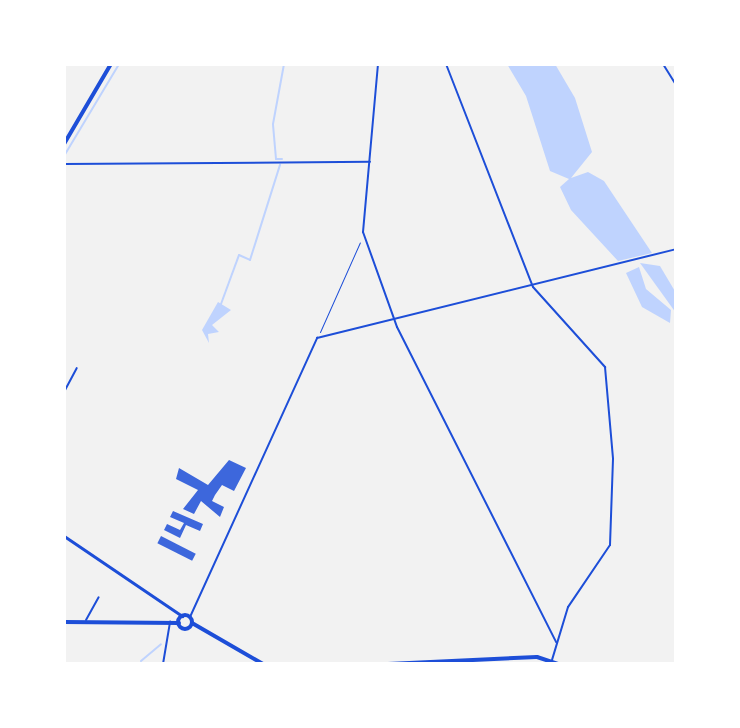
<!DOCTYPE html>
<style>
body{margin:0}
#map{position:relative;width:740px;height:728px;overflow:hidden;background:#f2f2f2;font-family:"PT Serif",serif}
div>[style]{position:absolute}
.water>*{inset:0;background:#bfd3fe}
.stream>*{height:2px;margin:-1px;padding:0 1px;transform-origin:1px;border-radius:1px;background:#bfd3fe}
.building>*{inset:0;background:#3d67dc;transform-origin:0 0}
.path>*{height:1px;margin:-0.5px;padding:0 0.5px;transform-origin:0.5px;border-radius:0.5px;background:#1d4ed8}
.minor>*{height:2px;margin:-1px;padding:0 1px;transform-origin:1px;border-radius:1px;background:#1d4ed8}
.tertiary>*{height:3px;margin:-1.5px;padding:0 1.5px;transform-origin:1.5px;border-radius:1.5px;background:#1d4ed8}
.secondary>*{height:4px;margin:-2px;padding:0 2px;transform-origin:2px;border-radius:2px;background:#1d4ed8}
.secondary>.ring{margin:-2px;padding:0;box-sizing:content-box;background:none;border:4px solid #1d4ed8;border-radius:50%}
span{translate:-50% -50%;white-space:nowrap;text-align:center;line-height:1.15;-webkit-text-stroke:8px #fff;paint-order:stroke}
.frame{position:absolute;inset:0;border:66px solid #fff;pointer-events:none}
</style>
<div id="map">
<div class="water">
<i style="clip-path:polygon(507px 64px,555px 64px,575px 98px,592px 152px,571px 178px,588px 172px,604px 181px,652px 253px,618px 261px,571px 210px,560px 187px,569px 179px,550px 171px,526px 96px)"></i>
<i style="clip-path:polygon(640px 263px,660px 266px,676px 293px,676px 313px)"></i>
<i style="clip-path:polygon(639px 267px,646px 289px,671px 310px,670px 323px,642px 307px,626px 273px)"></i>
<i style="clip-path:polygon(218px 302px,231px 310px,212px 325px,219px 332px,208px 334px,209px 343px,202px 330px)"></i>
</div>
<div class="stream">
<i style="left:64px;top:156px;width:107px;rotate:-59.1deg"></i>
<i style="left:282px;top:159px;width:6px;rotate:180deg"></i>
<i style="left:276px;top:159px;width:35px;rotate:-95deg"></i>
<i style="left:273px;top:124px;width:61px;rotate:-79.6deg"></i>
<i style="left:221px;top:304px;width:52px;rotate:-69.8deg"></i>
<i style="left:239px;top:255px;width:12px;rotate:24deg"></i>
<i style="left:250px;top:260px;width:100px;rotate:-72.5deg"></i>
<i style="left:676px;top:552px;width:27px;rotate:90deg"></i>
<i style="left:141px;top:661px;width:26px;rotate:-40deg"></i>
</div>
<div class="building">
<i style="clip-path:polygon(229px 460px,246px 468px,234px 491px,222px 485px,215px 495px,212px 501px,224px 507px,220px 517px,201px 501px,194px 514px,183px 509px,198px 490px,176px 479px,179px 468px,208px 485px)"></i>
<i style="clip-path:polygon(173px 511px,203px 524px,200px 531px,186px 525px,180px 538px,164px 530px,167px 524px,180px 530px,184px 523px,170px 517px)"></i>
<i style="left:161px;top:536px;width:39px;height:8px;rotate:27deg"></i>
</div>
<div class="path">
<i style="left:320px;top:332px;width:98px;rotate:-66deg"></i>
</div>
<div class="minor">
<i style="left:378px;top:64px;width:169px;rotate:95.1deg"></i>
<i style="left:363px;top:232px;width:101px;rotate:70.3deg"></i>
<i style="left:397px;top:327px;width:353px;rotate:63.2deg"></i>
<i style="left:446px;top:64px;width:239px;rotate:68.7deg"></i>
<i style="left:533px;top:287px;width:108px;rotate:48deg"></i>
<i style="left:605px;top:367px;width:92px;rotate:85deg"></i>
<i style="left:613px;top:459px;width:86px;rotate:92deg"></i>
<i style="left:610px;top:545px;width:75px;rotate:124.1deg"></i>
<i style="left:568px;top:607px;width:55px;rotate:106.8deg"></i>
<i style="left:663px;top:64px;width:25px;rotate:58deg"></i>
<i style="left:64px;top:164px;width:306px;rotate:-0.4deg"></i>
<i style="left:64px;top:392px;width:27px;rotate:-62deg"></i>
<i style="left:190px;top:617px;width:307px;rotate:-65.5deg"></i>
<i style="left:317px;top:338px;width:370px;rotate:-13.9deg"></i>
<i style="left:86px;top:620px;width:26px;rotate:-61deg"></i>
<i style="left:163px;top:664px;width:43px;rotate:-80.5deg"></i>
</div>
<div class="tertiary">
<i style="left:64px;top:536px;width:143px;rotate:34.1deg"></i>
</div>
<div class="secondary">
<i style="left:64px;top:144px;width:93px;rotate:-59.6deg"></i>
<i class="ring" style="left:178px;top:615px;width:10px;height:10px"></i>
<i style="left:64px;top:622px;width:115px;rotate:0.5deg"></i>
<i style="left:192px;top:623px;width:82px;rotate:30deg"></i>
<i style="left:388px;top:664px;width:149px;rotate:-2.7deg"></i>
<i style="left:537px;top:657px;width:22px;rotate:18deg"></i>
</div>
<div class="frame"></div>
</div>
